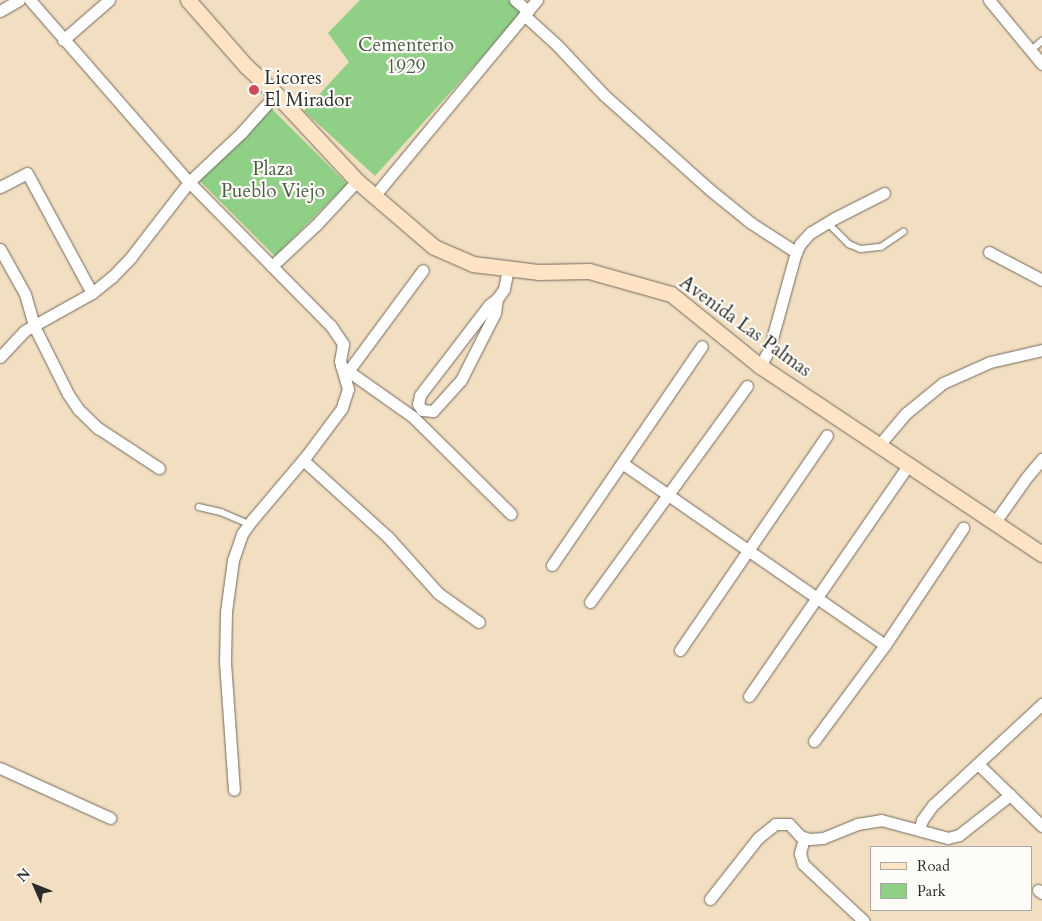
<!DOCTYPE html>
<style>
body{margin:0}
#map{position:relative;width:1042px;height:921px;overflow:hidden;background:#f2dec0;font-family:Cardo,serif}
div>[style]{position:absolute}
.green>*{inset:0;background:#8fcf86;transform-origin:0 0}
.roads{filter:drop-shadow(0 0 1px #716a5f) drop-shadow(0 0 1px #716a5f)}
.lane>*{height:5.5px;margin:-2.75px;padding:0 2.75px;transform-origin:2.75px;border-radius:2.75px;background:#fff}
.street>*{height:11px;margin:-5.5px;padding:0 5.5px;transform-origin:5.5px;border-radius:5.5px;background:#fff}
.secondary>*{height:15px;margin:-7.5px;padding:0 7.5px;transform-origin:7.5px;border-radius:7.5px;background:#fee4c5}
.dots>*{width:14px;height:14px;translate:-50% -50%;box-sizing:border-box;border:2px solid #fdfcf7;border-radius:50%}
span{translate:-50% -50%;white-space:nowrap;text-align:center;line-height:1.15;-webkit-text-stroke:4.5px #fdfcf7;paint-order:stroke}
.park-label{font-size:19px;color:#495c46}
.poi-label{font-size:19px;color:#2b2b2b}
.left{translate:0 -50%;text-align:left}
.street-label{font-size:19px;color:#2b2b2b}
.legend{position:absolute;left:870px;top:846px;width:162px;height:65px;box-sizing:border-box;background:#fdfcf7;border:1px solid #a9a8a5;margin:0;padding:6px 9px;list-style:none;font-size:15px;color:#2b2b2b}
.legend li{display:flex;align-items:center;gap:10px;height:25px}
.legend b{width:25px;border:1px solid #a9a8a5}
.north{position:absolute;left:10px;top:861px;width:50px;height:50px;-webkit-text-stroke:4px #fdfcf7;paint-order:stroke;rotate:314deg;font-size:14px;font-weight:700;line-height:20px;text-align:center;color:#2b2b2b}
.north::after{content:'';display:block;margin:auto;width:18px;height:22px;background:#2b2b2b;clip-path:polygon(50% 0,100% 100%,50% 72%,0 100%)}
</style>
<div id="map">
<div class="green">
<i style="clip-path:polygon(360px 0,508px 0,522px 13px,375px 176px,304px 111px,349px 62px,328px 33px)"></i>
<i style="left:270px;top:107px;width:109px;height:102px;rotate:45deg"></i>
</div>
<div class="roads">
<div class="lane">
<i style="left:1030px;top:51px;width:16px;rotate:-40deg"></i>
<i style="left:828px;top:223px;width:30px;rotate:45deg"></i>
<i style="left:849px;top:244px;width:13px;rotate:23deg"></i>
<i style="left:861px;top:249px;width:20px;rotate:-6deg"></i>
<i style="left:881px;top:247px;width:27px;rotate:-34deg"></i>
<i style="left:199px;top:507px;width:23px;rotate:13deg"></i>
<i style="left:221px;top:512px;width:30px;rotate:23deg"></i>
</div>
<div class="street">
<i style="left:30px;top:0;width:242px;rotate:48.9deg"></i>
<i style="left:189px;top:182px;width:202px;rotate:45.4deg"></i>
<i style="left:331px;top:326px;width:22px;rotate:56deg"></i>
<i style="left:343px;top:344px;width:17px;rotate:100deg"></i>
<i style="left:340px;top:361px;width:29px;rotate:74deg"></i>
<i style="left:348px;top:389px;width:20px;rotate:108deg"></i>
<i style="left:342px;top:408px;width:59px;rotate:126.7deg"></i>
<i style="left:307px;top:455px;width:85px;rotate:130.2deg"></i>
<i style="left:252px;top:520px;width:17px;rotate:126deg"></i>
<i style="left:242px;top:534px;width:28px;rotate:109deg"></i>
<i style="left:233px;top:560px;width:52px;rotate:97.7deg"></i>
<i style="left:226px;top:612px;width:50px;rotate:91.1deg"></i>
<i style="left:225px;top:662px;width:128px;rotate:86deg"></i>
<i style="left:515px;top:0;width:17px;rotate:40deg"></i>
<i style="left:989px;top:0;width:83px;rotate:50.4deg"></i>
<i style="left:0;top:11px;width:22px;rotate:-30deg"></i>
<i style="left:524px;top:15px;width:45px;rotate:42.3deg"></i>
<i style="left:557px;top:45px;width:69px;rotate:46.8deg"></i>
<i style="left:604px;top:95px;width:141px;rotate:41.8deg"></i>
<i style="left:709px;top:189px;width:54px;rotate:39deg"></i>
<i style="left:751px;top:223px;width:54px;rotate:32.8deg"></i>
<i style="left:63px;top:40px;width:61px;rotate:-41deg"></i>
<i style="left:0;top:187px;width:30px;rotate:-27deg"></i>
<i style="left:27px;top:173px;width:136px;rotate:61.6deg"></i>
<i style="left:375px;top:195px;width:254px;rotate:-50.3deg"></i>
<i style="left:0;top:249px;width:51px;rotate:60.9deg"></i>
<i style="left:25px;top:294px;width:33px;rotate:74deg"></i>
<i style="left:34px;top:326px;width:76px;rotate:63.4deg"></i>
<i style="left:68px;top:394px;width:18px;rotate:56deg"></i>
<i style="left:78px;top:409px;width:28px;rotate:44deg"></i>
<i style="left:98px;top:428px;width:73px;rotate:33.3deg"></i>
<i style="left:989px;top:252px;width:60px;rotate:27.8deg"></i>
<i style="left:272px;top:266px;width:60px;rotate:-43deg"></i>
<i style="left:316px;top:225px;width:60px;rotate:-47deg"></i>
<i style="left:497px;top:299px;width:14px;rotate:98deg"></i>
<i style="left:495px;top:313px;width:75px;rotate:116.9deg"></i>
<i style="left:461px;top:380px;width:42px;rotate:132.1deg"></i>
<i style="left:433px;top:411px;width:11px;rotate:-175deg"></i>
<i style="left:422px;top:410px;width:7px;rotate:-124deg"></i>
<i style="left:418px;top:404px;width:9px;rotate:-77deg"></i>
<i style="left:420px;top:395px;width:113px;rotate:-52.5deg"></i>
<i style="left:489px;top:305px;width:10px;rotate:-37deg"></i>
<i style="left:497px;top:299px;width:12px;rotate:-55deg"></i>
<i style="left:504px;top:289px;width:21px;rotate:-79deg"></i>
<i style="left:0;top:357px;width:35px;rotate:-47deg"></i>
<i style="left:24px;top:331px;width:78px;rotate:-29.2deg"></i>
<i style="left:92px;top:293px;width:26px;rotate:-39deg"></i>
<i style="left:112px;top:277px;width:28px;rotate:-46deg"></i>
<i style="left:131px;top:257px;width:95px;rotate:-52.3deg"></i>
<i style="left:189px;top:182px;width:73px;rotate:-43.3deg"></i>
<i style="left:242px;top:132px;width:51px;rotate:-48.2deg"></i>
<i style="left:341px;top:366px;width:87px;rotate:35.2deg"></i>
<i style="left:412px;top:416px;width:139px;rotate:44.7deg"></i>
<i style="left:760px;top:366px;width:18px;rotate:-61deg"></i>
<i style="left:769px;top:350px;width:102px;rotate:-74.6deg"></i>
<i style="left:796px;top:252px;width:9px;rotate:-63deg"></i>
<i style="left:800px;top:244px;width:15px;rotate:-48deg"></i>
<i style="left:810px;top:233px;width:29px;rotate:-31deg"></i>
<i style="left:835px;top:218px;width:55px;rotate:-27deg"></i>
<i style="left:349px;top:370px;width:124px;rotate:-53.5deg"></i>
<i style="left:880px;top:444px;width:39px;rotate:-50deg"></i>
<i style="left:905px;top:414px;width:49px;rotate:-39.2deg"></i>
<i style="left:943px;top:383px;width:51px;rotate:-24.1deg"></i>
<i style="left:990px;top:362px;width:53px;rotate:-13deg"></i>
<i style="left:303px;top:460px;width:115px;rotate:42.2deg"></i>
<i style="left:388px;top:537px;width:75px;rotate:48.2deg"></i>
<i style="left:438px;top:593px;width:50px;rotate:35.3deg"></i>
<i style="left:622px;top:463px;width:320px;rotate:34.7deg"></i>
<i style="left:995px;top:522px;width:54px;rotate:-54.8deg"></i>
<i style="left:1026px;top:478px;width:25px;rotate:-50deg"></i>
<i style="left:552px;top:565px;width:265px;rotate:-55.6deg"></i>
<i style="left:590px;top:602px;width:267px;rotate:-54deg"></i>
<i style="left:680px;top:650px;width:260px;rotate:-55.6deg"></i>
<i style="left:749px;top:696px;width:282px;rotate:-55.4deg"></i>
<i style="left:814px;top:741px;width:119px;rotate:-53.5deg"></i>
<i style="left:885px;top:645px;width:141px;rotate:-56.3deg"></i>
<i style="left:978px;top:764px;width:89px;rotate:44.1deg"></i>
<i style="left:0;top:768px;width:121px;rotate:24.4deg"></i>
<i style="left:919px;top:830px;width:10px;rotate:-73deg"></i>
<i style="left:922px;top:820px;width:19px;rotate:-54deg"></i>
<i style="left:933px;top:805px;width:149px;rotate:-42.8deg"></i>
<i style="left:804px;top:838px;width:16px;rotate:105deg"></i>
<i style="left:800px;top:853px;width:11px;rotate:75deg"></i>
<i style="left:803px;top:864px;width:83px;rotate:43.1deg"></i>
<i style="left:1038px;top:890px;width:5px;rotate:37deg"></i>
<i style="left:710px;top:899px;width:78px;rotate:-51.8deg"></i>
<i style="left:758px;top:838px;width:22px;rotate:-39deg"></i>
<i style="left:775px;top:824px;width:14px"></i>
<i style="left:789px;top:824px;width:16px;rotate:47deg"></i>
<i style="left:800px;top:836px;width:10px;rotate:17deg"></i>
<i style="left:810px;top:839px;width:13px;rotate:-4deg"></i>
<i style="left:823px;top:838px;width:37px;rotate:-22deg"></i>
<i style="left:857px;top:824px;width:24px;rotate:-9deg"></i>
<i style="left:881px;top:820px;width:69px;rotate:15deg"></i>
<i style="left:948px;top:838px;width:11px;rotate:-15deg"></i>
<i style="left:959px;top:835px;width:65px;rotate:-38.1deg"></i>
</div>
<div class="secondary">
<i style="left:188px;top:0;width:88px;rotate:48.7deg"></i>
<i style="left:246px;top:66px;width:41px;rotate:43deg"></i>
<i style="left:276px;top:94px;width:119px;rotate:47deg"></i>
<i style="left:357px;top:181px;width:101px;rotate:40.6deg"></i>
<i style="left:434px;top:247px;width:43px;rotate:23.6deg"></i>
<i style="left:473px;top:264px;width:65px;rotate:7deg"></i>
<i style="left:538px;top:272px;width:51px;rotate:-1.1deg"></i>
<i style="left:589px;top:271px;width:85px;rotate:15.7deg"></i>
<i style="left:671px;top:294px;width:114px;rotate:39deg"></i>
<i style="left:760px;top:366px;width:339px;rotate:33.7deg"></i>
</div>
</div>
<div class="dots">
<i style="left:254px;top:90px;background:#d1495b"></i>
</div>
<div class="park-label">
<span style="left:406px;top:57px">Cementerio<br>1929</span>
<span style="left:273px;top:181px">Plaza<br>Pueblo Viejo</span>
</div>
<div class="poi-label">
<span class="left" style="left:264px;top:90px">Licores<br>El Mirador</span>
</div>
<div class="street-label">
<span style="left:745px;top:327px;rotate:36deg">Avenida Las Palmas</span>
</div>
<ul class="legend">
<li><b style="height:6px;background:#fee4c5"></b>Road</li>
<li><b style="height:14px;background:#8fcf86"></b>Park</li>
</ul>
<div class="north">N</div>
</div>
